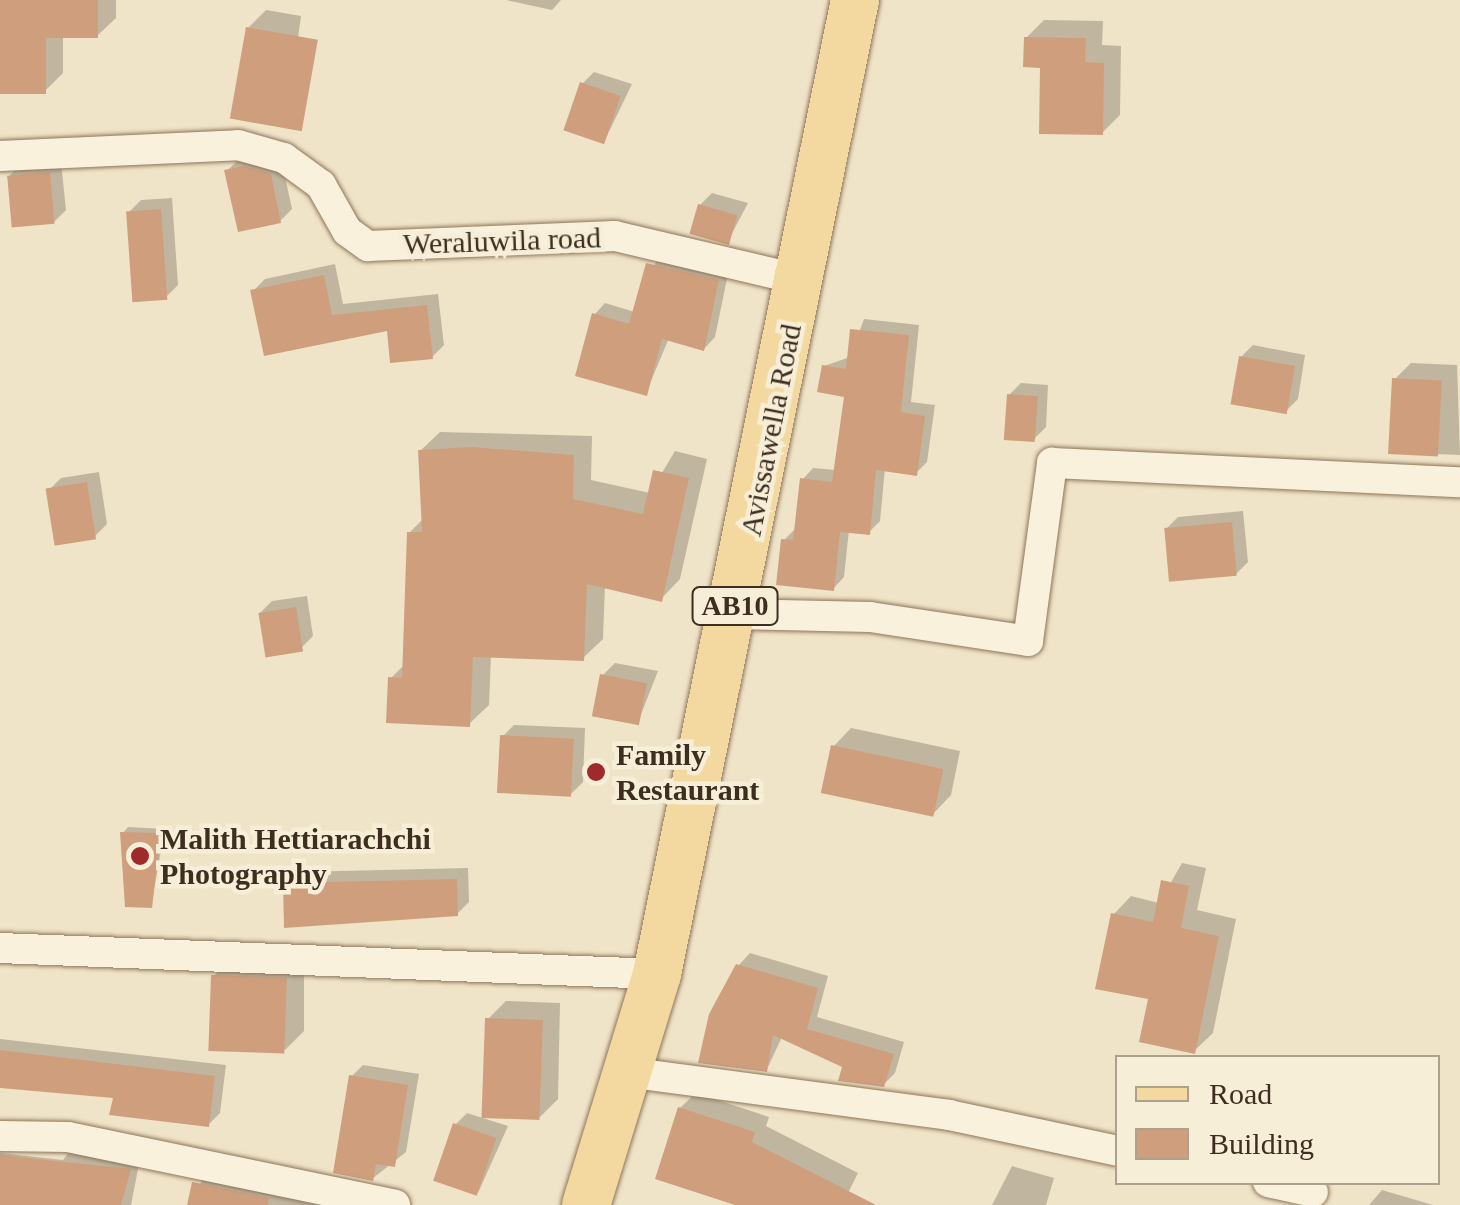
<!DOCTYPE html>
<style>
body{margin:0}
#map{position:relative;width:1460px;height:1205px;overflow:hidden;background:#f0e4c8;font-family:Georgia,serif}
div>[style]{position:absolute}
.shadow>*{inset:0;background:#0003}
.building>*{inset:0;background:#cf9f7d;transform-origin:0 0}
.roads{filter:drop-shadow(0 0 2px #8d765c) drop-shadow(0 0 2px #8d765c)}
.street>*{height:30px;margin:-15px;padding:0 15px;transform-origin:15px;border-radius:15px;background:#faf1dc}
.primary>*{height:48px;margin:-24px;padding:0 24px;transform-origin:24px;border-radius:24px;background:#f3d9a0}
.dots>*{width:28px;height:28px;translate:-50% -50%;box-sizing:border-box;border:5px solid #f7eed8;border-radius:50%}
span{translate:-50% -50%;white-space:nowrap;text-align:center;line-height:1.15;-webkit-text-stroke:9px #f7eed8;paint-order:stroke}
.shield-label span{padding:2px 8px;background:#f7eed8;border:2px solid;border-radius:8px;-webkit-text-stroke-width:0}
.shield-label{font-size:28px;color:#3d2e20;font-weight:700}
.street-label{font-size:30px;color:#3d2e20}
.poi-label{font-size:30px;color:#3d2e20;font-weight:700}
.left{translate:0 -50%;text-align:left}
.legend{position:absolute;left:1115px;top:1055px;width:325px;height:130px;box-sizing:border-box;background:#f7eed8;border:2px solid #ada18e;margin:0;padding:12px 18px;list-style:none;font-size:30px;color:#3d2e20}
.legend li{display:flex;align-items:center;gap:20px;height:50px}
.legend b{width:50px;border:2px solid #ada18e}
</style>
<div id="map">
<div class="shadow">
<i style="clip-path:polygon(0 0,116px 0,116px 18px,97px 36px,63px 35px,63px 73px,45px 91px,0 91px)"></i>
<i style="clip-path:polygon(506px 0,561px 0,552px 10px)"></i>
<i style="clip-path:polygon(266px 10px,301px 16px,289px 105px,248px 28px)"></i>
<i style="clip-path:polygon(1044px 20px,1103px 21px,1102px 45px,1121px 46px,1120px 115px,1102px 133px,1026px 38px)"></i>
<i style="clip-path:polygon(594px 72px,632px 84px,604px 142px,582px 84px)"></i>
<i style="clip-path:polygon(239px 159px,282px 163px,292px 209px,280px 221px,227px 171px)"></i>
<i style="clip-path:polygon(61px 162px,66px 210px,54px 222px,10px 175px,22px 163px)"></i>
<i style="clip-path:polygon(712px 193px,748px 203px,728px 241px,700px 205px)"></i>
<i style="clip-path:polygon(172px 198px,178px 285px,166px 297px,129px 212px,141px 200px)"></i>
<i style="clip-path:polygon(660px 252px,729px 269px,715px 337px,704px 349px,669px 338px,646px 393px,594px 315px,605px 303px,635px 312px)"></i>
<i style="clip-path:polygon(335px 264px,343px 304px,438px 294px,444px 345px,432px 357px,389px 328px,266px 353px,253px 291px,265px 279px)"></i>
<i style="clip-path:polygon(864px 319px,919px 325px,911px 402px,935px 405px,927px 462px,916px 473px,885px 468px,880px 521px,869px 532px,849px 530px,844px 577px,833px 589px,784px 540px,795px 529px,802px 480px,813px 468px,836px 470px,846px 395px,824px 366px,850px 357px)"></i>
<i style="clip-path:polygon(1253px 345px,1305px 355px,1298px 399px,1286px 411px,1241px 357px)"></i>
<i style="clip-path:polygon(1411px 363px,1457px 365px,1460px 455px,1391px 452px,1395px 379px)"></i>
<i style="clip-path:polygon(1021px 383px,1048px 385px,1046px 427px,1034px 439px,1009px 395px)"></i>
<i style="clip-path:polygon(440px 432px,592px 436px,591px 480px,650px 493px,675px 451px,707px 459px,680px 579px,661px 599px,605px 585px,603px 639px,583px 658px,491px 655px,489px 705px,469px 724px,390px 679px,405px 664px,409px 533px,424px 518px,420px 451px)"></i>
<i style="clip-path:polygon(99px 472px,107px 524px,95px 536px,49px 490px,61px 478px)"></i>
<i style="clip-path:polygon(1243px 511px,1248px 562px,1236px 574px,1166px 529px,1178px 517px)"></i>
<i style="clip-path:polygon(307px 596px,313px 636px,301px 648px,260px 613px,272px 601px)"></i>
<i style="clip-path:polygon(615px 663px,658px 671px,638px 722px,603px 675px)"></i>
<i style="clip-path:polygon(514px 725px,585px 728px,583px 782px,571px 794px,502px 737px)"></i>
<i style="clip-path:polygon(851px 728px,960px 751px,951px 795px,933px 814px,833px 747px)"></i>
<i style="clip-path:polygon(128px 827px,165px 829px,151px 905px,123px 833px)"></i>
<i style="clip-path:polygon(1182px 863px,1206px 868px,1197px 910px,1236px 919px,1213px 1033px,1194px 1051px,1151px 998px,1113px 915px,1131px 896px,1159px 903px)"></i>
<i style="clip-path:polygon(468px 868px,469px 902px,457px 914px,285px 884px,297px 872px)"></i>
<i style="clip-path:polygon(750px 953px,828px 976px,817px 1017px,904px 1042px,895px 1073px,883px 1085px,782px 1037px,767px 1069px,738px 966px)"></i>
<i style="clip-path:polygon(232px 958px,304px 961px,304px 1031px,285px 1050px,214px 976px)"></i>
<i style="clip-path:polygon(506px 1001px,560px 1003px,558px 1099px,540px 1117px,488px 1019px)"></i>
<i style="clip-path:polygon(0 1039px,226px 1065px,220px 1113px,208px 1125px,116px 1096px,0 1086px)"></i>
<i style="clip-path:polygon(363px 1065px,419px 1074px,406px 1152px,372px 1179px,351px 1077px)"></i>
<i style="clip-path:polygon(696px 1093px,769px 1117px,766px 1126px,858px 1173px,842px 1205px,743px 1205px,680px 1108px)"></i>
<i style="clip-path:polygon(467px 1113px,508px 1126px,478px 1193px,455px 1125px)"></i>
<i style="clip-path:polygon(74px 1146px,140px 1159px,131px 1205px,0 1205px,0 1153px,63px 1160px)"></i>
<i style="clip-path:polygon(1012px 1166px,1054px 1178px,1046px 1205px,992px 1205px)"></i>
<i style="clip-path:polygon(206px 1172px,365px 1205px,190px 1205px)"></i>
<i style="clip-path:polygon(1382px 1190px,1433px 1205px,1369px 1205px)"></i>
</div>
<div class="building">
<i style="clip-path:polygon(0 0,98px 0,98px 38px,46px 38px,46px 94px,0 94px)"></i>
<i style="left:246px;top:27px;width:73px;height:93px;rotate:10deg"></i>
<i style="clip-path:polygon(1024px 37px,1086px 38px,1085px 62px,1104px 63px,1103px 135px,1039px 134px,1040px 68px,1023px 67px)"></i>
<i style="left:580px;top:82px;width:43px;height:51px;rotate:19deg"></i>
<i style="clip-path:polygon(244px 166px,271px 174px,281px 223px,238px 232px,224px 170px)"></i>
<i style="left:50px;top:172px;width:52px;height:43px;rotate:85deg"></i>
<i style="left:698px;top:204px;width:41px;height:31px;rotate:16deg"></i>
<i style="left:161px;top:209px;width:91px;height:35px;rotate:86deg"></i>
<i style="clip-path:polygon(646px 263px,719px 280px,704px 351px,662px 339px,647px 396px,575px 376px,592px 313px,629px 324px)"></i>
<i style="clip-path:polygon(324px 275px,332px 315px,427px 305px,433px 359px,390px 363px,387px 331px,264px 356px,250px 290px)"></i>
<i style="clip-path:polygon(850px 329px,909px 335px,901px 412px,925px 416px,917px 476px,876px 470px,870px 535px,840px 532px,834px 591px,776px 585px,781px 539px,793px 540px,800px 478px,832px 482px,844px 397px,817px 392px,822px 365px,846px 369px)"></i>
<i style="left:1239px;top:356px;width:57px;height:49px;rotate:10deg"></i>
<i style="left:1392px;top:378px;width:50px;height:76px;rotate:3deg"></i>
<i style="left:1007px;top:394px;width:31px;height:46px;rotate:4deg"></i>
<i style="clip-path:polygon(472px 447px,574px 455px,573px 499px,643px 514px,653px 470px,689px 478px,662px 602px,587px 584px,584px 661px,473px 657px,470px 727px,386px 723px,388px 677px,402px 678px,407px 532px,422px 532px,418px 450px)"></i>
<i style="left:87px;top:482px;width:58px;height:42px;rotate:81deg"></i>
<i style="left:1232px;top:522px;width:54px;height:68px;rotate:85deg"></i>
<i style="left:296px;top:607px;width:45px;height:38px;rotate:81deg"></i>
<i style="left:600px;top:674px;width:48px;height:43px;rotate:11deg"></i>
<i style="left:500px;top:735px;width:74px;height:58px;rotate:3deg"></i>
<i style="left:831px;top:745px;width:115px;height:49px;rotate:12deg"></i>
<i style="clip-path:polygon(120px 832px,161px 833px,152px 908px,125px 907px)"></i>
<i style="clip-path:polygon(457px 879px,458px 916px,284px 928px,283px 883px)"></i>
<i style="clip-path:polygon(1161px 880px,1189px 886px,1181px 928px,1219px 936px,1195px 1054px,1139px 1042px,1148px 999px,1095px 989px,1111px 913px,1153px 922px)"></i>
<i style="clip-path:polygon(736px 964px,818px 988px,807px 1029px,894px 1054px,884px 1087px,838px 1081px,842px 1067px,773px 1035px,767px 1072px,698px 1063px,709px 1014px)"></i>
<i style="left:211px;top:975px;width:76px;height:76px;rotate:2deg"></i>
<i style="left:485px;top:1018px;width:58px;height:100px;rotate:2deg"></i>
<i style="clip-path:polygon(0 1050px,215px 1076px,209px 1127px,109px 1115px,113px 1098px,0 1088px)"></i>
<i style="clip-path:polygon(349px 1075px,408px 1085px,395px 1167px,376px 1164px,373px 1181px,333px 1173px)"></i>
<i style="clip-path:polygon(678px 1107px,755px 1132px,752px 1142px,876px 1205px,735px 1205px,655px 1179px)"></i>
<i style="left:453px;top:1123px;width:46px;height:61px;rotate:19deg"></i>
<i style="clip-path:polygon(0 1155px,131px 1169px,121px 1205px,0 1205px)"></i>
<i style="clip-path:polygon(192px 1182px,269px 1198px,268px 1205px,187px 1205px)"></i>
</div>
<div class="roads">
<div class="street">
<i style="left:0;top:156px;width:238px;rotate:-2.6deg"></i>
<i style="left:238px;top:145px;width:48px;rotate:15.8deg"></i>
<i style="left:284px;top:158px;width:46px;rotate:36.1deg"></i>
<i style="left:321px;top:185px;width:53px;rotate:60.5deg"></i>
<i style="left:347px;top:231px;width:26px;rotate:36deg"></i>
<i style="left:368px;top:246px;width:247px;rotate:-2.3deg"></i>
<i style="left:615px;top:236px;width:191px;rotate:13.3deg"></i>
<i style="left:734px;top:614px;width:136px;rotate:1.3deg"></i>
<i style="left:870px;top:617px;width:160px;rotate:8.6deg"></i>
<i style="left:1028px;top:641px;width:180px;rotate:-82.3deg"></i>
<i style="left:1052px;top:463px;width:408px;rotate:2.7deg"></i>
<i style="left:0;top:948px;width:658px;rotate:2.27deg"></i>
<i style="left:627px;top:1072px;width:325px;rotate:7.6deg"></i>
<i style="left:949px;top:1115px;width:173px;rotate:12deg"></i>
<i style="left:0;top:1136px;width:68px;rotate:0.8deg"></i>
<i style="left:68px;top:1137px;width:334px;rotate:11.7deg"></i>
<i style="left:1268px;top:1182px;width:46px;rotate:12.5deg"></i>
</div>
<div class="primary">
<i style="left:586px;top:1205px;width:242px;rotate:-72.9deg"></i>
<i style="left:657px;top:974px;width:994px;rotate:-78.51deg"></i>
</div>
</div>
<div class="dots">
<i style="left:596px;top:772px;background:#9e2a2b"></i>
<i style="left:140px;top:856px;background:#9e2a2b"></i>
</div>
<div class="shield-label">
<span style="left:735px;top:606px">AB10</span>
</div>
<div class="street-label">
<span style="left:502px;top:241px;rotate:-2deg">Weraluwila road</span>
<span style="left:771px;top:430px;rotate:-79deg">Avissawella Road</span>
</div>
<div class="poi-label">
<span class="left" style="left:616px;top:772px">Family<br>Restaurant</span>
<span class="left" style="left:160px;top:856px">Malith Hettiarachchi<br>Photography</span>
</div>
<ul class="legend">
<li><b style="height:12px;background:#f3d9a0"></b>Road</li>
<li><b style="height:28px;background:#cf9f7d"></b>Building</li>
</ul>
</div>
